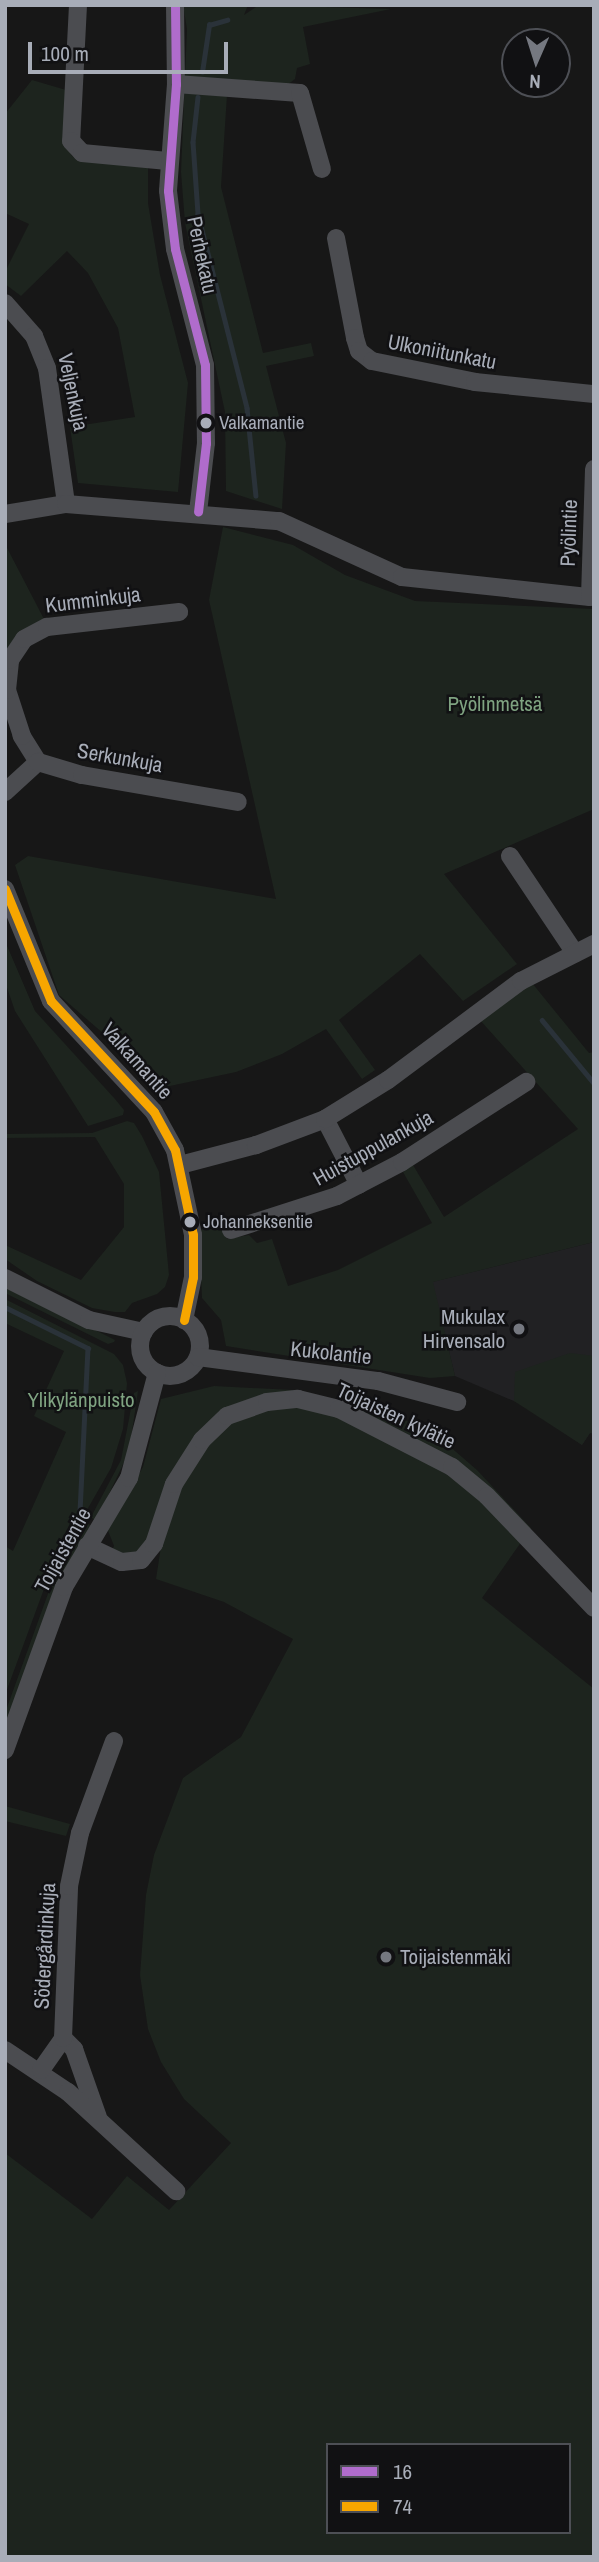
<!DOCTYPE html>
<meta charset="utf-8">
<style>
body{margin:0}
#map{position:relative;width:599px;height:2562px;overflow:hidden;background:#171717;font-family:"Archivo Narrow",sans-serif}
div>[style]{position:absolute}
.built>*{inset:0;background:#212123}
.green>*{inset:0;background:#1d241e}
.stream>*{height:4.5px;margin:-2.25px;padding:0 2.25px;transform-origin:2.25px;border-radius:2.25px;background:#2a3239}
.minor>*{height:18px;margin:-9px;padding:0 9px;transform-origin:9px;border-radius:9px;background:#4b4c50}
.minor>.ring{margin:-9px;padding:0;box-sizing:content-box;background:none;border:18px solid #4b4c50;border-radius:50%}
.bus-1>*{height:9px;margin:-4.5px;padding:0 4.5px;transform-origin:4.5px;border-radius:4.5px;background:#b06ccc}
.bus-2>*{height:9px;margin:-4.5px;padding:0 4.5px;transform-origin:4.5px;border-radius:4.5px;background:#f7a600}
.dots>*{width:19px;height:19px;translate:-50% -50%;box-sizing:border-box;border:4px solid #111113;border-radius:50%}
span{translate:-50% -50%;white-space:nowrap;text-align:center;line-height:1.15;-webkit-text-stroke:5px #111113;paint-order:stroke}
.bus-label{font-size:19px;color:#a8adb8}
.left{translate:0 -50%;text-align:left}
.street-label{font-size:21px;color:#a8adb8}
.park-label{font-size:21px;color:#7fa381}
.poi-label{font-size:21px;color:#a8adb8}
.right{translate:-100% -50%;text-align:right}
.frame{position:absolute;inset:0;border:7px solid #a8adb8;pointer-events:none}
.legend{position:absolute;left:326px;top:2443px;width:245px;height:91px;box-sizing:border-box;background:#111113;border:2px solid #4d4f55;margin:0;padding:9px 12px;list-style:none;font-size:21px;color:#a8adb8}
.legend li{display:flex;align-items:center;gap:14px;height:35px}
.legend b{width:35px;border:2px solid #4d4f55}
.north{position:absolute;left:501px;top:28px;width:70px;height:70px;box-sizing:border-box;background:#111113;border:2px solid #4d4f55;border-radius:50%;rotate:183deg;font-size:19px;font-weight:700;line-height:28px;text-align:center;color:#a8adb8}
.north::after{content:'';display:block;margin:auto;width:24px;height:32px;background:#757880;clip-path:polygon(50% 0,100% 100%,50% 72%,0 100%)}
.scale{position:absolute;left:28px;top:42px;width:200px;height:32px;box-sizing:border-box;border:4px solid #a8adb8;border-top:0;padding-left:9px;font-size:21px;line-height:24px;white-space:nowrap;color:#a8adb8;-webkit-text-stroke:5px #111113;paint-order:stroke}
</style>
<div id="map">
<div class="built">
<i style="clip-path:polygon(594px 1242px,594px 1427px,582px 1445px,523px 1405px,455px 1376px,432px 1282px)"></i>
</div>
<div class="green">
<i style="clip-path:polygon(183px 5px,248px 5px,244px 15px,259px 5px,391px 9px,303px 27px,310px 64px,297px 68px,295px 79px,287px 85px,227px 95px,221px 187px,263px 353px,311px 343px,314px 356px,266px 366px,286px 443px,282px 509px,226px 491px,225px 412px,185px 223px,181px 172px,187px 29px)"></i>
<i style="clip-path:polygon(32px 80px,66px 90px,64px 138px,72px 156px,148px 166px,148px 203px,160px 275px,188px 383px,178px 492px,78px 483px,70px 427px,135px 417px,118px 328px,88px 273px,67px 251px,21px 296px,5px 284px,5px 272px,29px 224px,5px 213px,5px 114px)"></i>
<i style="clip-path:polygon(223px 527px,293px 545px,345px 575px,415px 601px,594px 609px,594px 809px,444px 874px,517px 964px,463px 1001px,420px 954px,339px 1020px,375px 1070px,362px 1079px,326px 1029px,282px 1054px,236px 1072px,165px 1087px,59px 995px,15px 865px,28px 856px,276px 899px,209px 600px)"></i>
<i style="clip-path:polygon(5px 544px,45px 621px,17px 635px,5px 652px)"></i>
<i style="clip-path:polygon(5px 941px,35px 1011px,115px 1099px,124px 1110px,123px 1115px,88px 1126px,15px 1011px,5px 982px)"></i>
<i style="clip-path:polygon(532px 983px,589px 1053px,594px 1052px,594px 1242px,433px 1282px,455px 1376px,430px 1378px,226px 1346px,221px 1320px,202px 1298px,199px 1230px,225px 1223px,227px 1239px,249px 1235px,257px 1243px,272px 1239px,288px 1286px,338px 1270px,432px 1223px,403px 1172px,413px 1165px,444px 1217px,578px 1129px,479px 1019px)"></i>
<i style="clip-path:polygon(127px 1121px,134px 1123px,142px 1136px,159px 1172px,169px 1275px,165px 1287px,157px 1294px,132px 1303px,125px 1312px,115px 1312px,92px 1308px,37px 1281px,5px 1259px,5px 1245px,81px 1280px,124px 1227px,124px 1184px,95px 1137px,5px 1138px,5px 1134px,92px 1133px)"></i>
<i style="clip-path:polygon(5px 1285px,115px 1340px,114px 1342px,108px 1344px,5px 1293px)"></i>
<i style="clip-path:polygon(5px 1299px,114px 1354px,123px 1365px,127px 1383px,123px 1429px,111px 1468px,48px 1578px,5px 1695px,5px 1546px,13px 1551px,66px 1432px,34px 1416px,64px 1351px,5px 1323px)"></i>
<i style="clip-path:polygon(570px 1353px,594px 1356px,594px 1434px,590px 1433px,582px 1445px,514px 1401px,515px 1372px)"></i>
<i style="clip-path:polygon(214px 1386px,293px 1390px,291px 1398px,226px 1413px,142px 1550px,129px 1556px,111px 1552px,114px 1546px,107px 1528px,143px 1467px,161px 1399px)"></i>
<i style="clip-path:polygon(138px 1391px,129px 1452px,96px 1521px,91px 1517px,121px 1460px,134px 1393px)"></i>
<i style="clip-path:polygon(evenodd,371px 1406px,433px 1432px,477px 1470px,531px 1528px,482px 1598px,594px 1689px,594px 2557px,5px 2557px,5px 2153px,92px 2219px,127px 2176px,169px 2210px,231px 2143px,184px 2099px,161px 2062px,148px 2029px,140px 1975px,146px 1895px,154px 1855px,183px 1778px,241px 1737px,293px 1639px,224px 1602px,156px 1579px,164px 1527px,179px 1488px,218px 1430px,244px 1413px,287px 1407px,371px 1406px,328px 2445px,569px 2445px,569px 2532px,328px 2532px,328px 2445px)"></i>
<i style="clip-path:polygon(88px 1524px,92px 1526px,5px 1731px,5px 1713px,49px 1591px)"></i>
<i style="clip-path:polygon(5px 1806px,70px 1824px,66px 1836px,5px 1821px)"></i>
</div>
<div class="stream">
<i style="left:202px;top:72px;width:48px;rotate:-81.5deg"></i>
<i style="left:209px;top:25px;width:19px;rotate:-16deg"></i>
<i style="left:198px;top:97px;width:45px;rotate:96.3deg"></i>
<i style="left:193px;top:142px;width:72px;rotate:86deg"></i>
<i style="left:198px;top:214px;width:200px;rotate:75.8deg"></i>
<i style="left:247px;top:408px;width:88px;rotate:84.2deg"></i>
<i style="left:542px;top:1020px;width:82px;rotate:50.5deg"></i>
<i style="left:5px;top:1307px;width:93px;rotate:26.3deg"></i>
<i style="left:88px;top:1348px;width:162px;rotate:92.8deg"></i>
</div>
<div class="minor">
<i style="left:78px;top:5px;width:136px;rotate:92.9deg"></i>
<i style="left:71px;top:141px;width:16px;rotate:47deg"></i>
<i style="left:82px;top:153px;width:86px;rotate:5.3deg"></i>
<i style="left:175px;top:5px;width:79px;rotate:89.3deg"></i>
<i style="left:176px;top:84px;width:107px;rotate:94.3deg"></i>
<i style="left:168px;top:191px;width:58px;rotate:83.1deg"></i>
<i style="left:175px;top:249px;width:120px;rotate:75.5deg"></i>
<i style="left:205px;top:365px;width:78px;rotate:89.3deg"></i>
<i style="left:206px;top:443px;width:69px;rotate:96.6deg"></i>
<i style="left:176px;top:84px;width:124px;rotate:4.2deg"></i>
<i style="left:300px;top:93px;width:79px;rotate:73.9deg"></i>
<i style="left:336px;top:238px;width:102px;rotate:79.2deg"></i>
<i style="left:355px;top:338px;width:14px;rotate:73deg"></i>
<i style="left:359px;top:351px;width:16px;rotate:38deg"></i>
<i style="left:372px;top:361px;width:105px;rotate:11.5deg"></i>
<i style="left:475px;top:382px;width:120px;rotate:5.8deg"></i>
<i style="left:5px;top:303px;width:44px;rotate:48.7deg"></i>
<i style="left:34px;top:336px;width:35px;rotate:68deg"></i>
<i style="left:47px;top:368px;width:137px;rotate:82deg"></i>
<i style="left:5px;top:514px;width:62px;rotate:-9.3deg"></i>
<i style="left:66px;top:504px;width:214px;rotate:4.6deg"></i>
<i style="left:279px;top:521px;width:135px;rotate:24.5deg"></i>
<i style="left:402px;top:577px;width:189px;rotate:6.1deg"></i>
<i style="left:590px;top:597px;width:128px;rotate:-88.2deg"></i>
<i style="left:38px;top:762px;width:31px;rotate:-122deg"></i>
<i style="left:22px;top:736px;width:48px;rotate:-108.1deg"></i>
<i style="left:7px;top:690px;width:30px;rotate:-84deg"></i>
<i style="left:10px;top:660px;width:25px;rotate:-56deg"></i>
<i style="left:24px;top:639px;width:26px;rotate:-28deg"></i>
<i style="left:47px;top:627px;width:133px;rotate:-6.5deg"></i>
<i style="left:5px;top:792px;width:45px;rotate:-42.3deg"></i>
<i style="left:38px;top:762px;width:46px;rotate:16.5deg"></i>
<i style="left:82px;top:775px;width:158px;rotate:9.8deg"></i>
<i style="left:510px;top:856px;width:117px;rotate:56.2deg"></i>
<i style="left:5px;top:889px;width:121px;rotate:67.7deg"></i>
<i style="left:51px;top:1001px;width:151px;rotate:47.1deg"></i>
<i style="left:154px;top:1112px;width:43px;rotate:61.1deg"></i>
<i style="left:175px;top:1150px;width:87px;rotate:78deg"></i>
<i style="left:193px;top:1235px;width:42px;rotate:90deg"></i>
<i style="left:193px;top:1277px;width:44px;rotate:101.8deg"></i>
<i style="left:325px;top:1119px;width:74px;rotate:62.7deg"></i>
<i style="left:180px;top:1165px;width:79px;rotate:-14.7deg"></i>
<i style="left:256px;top:1145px;width:74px;rotate:-20.6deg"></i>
<i style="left:325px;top:1119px;width:74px;rotate:-31.8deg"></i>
<i style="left:388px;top:1080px;width:166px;rotate:-36.7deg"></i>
<i style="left:521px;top:981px;width:82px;rotate:-26.9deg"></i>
<i style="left:231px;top:1230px;width:111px;rotate:-17.8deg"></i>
<i style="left:337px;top:1196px;width:73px;rotate:-27.6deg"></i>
<i style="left:402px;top:1162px;width:148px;rotate:-32.8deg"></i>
<i style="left:5px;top:1278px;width:94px;rotate:26.6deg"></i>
<i style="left:89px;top:1320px;width:56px;rotate:12.3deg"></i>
<i class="ring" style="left:140px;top:1316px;width:42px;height:42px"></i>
<i style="left:198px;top:1357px;width:182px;rotate:7.6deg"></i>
<i style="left:378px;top:1381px;width:82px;rotate:14.9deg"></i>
<i style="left:87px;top:1546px;width:38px;rotate:25deg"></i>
<i style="left:122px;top:1562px;width:19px;rotate:-6deg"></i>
<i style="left:141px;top:1560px;width:21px;rotate:-51deg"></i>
<i style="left:154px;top:1544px;width:63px;rotate:-71.6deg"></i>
<i style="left:174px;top:1484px;width:52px;rotate:-57.5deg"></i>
<i style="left:202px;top:1440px;width:35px;rotate:-44deg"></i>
<i style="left:227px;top:1416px;width:42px;rotate:-19.3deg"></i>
<i style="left:267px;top:1402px;width:31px;rotate:-6deg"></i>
<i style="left:298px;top:1399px;width:42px;rotate:13.7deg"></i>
<i style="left:339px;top:1409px;width:127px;rotate:27.2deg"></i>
<i style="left:452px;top:1467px;width:45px;rotate:39.6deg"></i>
<i style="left:487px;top:1496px;width:155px;rotate:46.3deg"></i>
<i style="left:5px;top:1750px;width:173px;rotate:-70.1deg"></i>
<i style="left:64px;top:1587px;width:127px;rotate:-59.2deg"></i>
<i style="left:129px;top:1478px;width:109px;rotate:-75.1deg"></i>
<i style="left:63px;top:2038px;width:16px;rotate:45deg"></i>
<i style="left:74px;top:2049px;width:72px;rotate:70.6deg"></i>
<i style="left:5px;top:2050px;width:76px;rotate:33.7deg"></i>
<i style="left:68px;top:2092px;width:147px;rotate:42.5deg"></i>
<i style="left:41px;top:2070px;width:39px;rotate:-55deg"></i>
<i style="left:63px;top:2038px;width:152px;rotate:-87.7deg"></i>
<i style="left:69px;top:1886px;width:54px;rotate:-78.3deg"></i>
<i style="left:80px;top:1833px;width:98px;rotate:-69.7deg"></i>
</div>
<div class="bus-1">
<i style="left:175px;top:5px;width:79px;rotate:89.3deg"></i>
<i style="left:176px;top:84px;width:107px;rotate:94.3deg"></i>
<i style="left:168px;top:191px;width:58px;rotate:83.1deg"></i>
<i style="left:175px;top:249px;width:120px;rotate:75.5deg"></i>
<i style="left:205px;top:365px;width:78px;rotate:89.3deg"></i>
<i style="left:206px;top:443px;width:69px;rotate:96.6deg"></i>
</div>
<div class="bus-2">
<i style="left:5px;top:889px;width:121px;rotate:67.7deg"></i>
<i style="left:51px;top:1001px;width:151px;rotate:47.1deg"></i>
<i style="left:154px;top:1112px;width:43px;rotate:61.1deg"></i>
<i style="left:175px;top:1150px;width:87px;rotate:78deg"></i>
<i style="left:193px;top:1235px;width:42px;rotate:90deg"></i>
<i style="left:193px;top:1277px;width:44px;rotate:101.8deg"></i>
</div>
<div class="dots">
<i style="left:206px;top:423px;background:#a8adb8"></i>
<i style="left:190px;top:1222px;background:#a8adb8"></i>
<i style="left:519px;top:1329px;background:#757880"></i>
<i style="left:386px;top:1957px;background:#757880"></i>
</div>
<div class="bus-label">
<span class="left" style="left:219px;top:423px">Valkamantie</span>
<span class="left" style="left:203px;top:1222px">Johanneksentie</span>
</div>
<div class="street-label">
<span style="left:202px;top:255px;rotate:78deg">Perhekatu</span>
<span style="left:442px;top:352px;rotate:11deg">Ulkoniitunkatu</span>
<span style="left:73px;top:392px;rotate:78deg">Veljenkuja</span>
<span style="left:569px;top:533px;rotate:-88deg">Pyölintie</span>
<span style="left:93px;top:600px;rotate:-7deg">Kumminkuja</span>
<span style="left:120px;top:758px;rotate:10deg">Serkunkuja</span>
<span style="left:137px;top:1061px;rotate:48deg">Valkamantie</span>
<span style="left:373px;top:1148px;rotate:-29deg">Huistuppulankuja</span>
<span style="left:331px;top:1353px;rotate:6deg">Kukolantie</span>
<span style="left:396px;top:1416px;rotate:25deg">Toijaisten kylätie</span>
<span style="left:63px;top:1550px;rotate:-61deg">Toijaistentie</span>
<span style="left:45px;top:1946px;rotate:-87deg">Södergårdinkuja</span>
</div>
<div class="park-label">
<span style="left:495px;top:704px">Pyölinmetsä</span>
<span style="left:81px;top:1400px">Ylikylänpuisto</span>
</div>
<div class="poi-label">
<span class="right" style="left:505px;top:1329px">Mukulax<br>Hirvensalo</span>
<span class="left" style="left:400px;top:1957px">Toijaistenmäki</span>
</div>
<div class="frame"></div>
<ul class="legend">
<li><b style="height:9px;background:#b06ccc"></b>16</li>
<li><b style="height:9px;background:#f7a600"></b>74</li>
</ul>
<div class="north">N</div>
<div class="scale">100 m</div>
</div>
